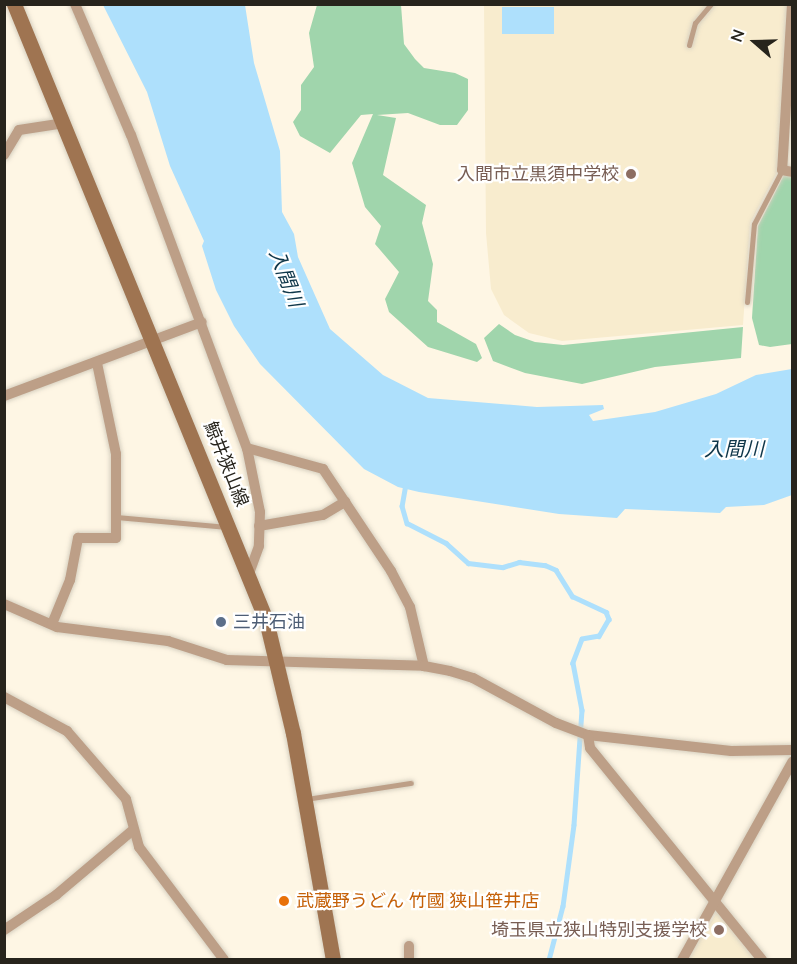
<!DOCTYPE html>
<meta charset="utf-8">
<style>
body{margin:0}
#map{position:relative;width:797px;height:964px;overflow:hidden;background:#fef6e4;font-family:"Nunito Sans","Noto Sans JP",sans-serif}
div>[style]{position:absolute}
.built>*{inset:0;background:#f8ecce}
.green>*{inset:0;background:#a0d5ac}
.water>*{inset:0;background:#aee0fc;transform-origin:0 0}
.stream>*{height:4.5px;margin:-2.25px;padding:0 2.25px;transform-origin:2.25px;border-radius:2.25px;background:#aee0fc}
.roads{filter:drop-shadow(0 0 2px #d7d0c0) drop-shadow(0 0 2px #d7d0c0)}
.service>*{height:5px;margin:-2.5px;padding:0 2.5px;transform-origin:2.5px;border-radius:2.5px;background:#bd9f87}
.minor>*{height:10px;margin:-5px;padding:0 5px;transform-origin:5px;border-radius:5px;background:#bd9f87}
.secondary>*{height:15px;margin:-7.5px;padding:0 7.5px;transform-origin:7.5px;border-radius:7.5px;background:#9f7451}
.dots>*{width:16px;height:16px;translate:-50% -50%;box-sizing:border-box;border:3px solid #fff;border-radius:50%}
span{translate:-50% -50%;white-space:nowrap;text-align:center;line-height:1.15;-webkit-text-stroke:4.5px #fff;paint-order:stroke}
.education-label{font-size:18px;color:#785e54}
.right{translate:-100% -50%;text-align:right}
.street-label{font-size:18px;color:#27241c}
.service-label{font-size:18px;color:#4e5e75}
.left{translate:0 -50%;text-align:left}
.food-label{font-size:18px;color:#c56008}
.water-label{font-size:20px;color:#0f374a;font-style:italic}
.frame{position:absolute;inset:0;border:6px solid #27241c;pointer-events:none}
.north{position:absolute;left:725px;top:12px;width:60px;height:60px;-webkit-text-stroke:4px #fff;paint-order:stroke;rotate:290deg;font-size:16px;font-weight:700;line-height:24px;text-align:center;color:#27241c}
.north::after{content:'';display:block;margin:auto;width:21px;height:27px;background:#27241c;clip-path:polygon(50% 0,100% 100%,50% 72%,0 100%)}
</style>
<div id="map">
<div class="built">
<i style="clip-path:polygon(484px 5px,787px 5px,777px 172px,750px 223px,743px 325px,562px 341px,529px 333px,504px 315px,491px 289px,486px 233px)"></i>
<i style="clip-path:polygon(718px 911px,757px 960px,686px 960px)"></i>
</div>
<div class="green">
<i style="clip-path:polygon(317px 5px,401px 5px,404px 44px,415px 59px,424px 68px,455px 73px,468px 79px,468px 110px,457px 125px,440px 125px,408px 113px,377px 115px,396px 118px,383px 175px,426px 205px,422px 223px,433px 264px,428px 301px,437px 310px,437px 322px,476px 344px,482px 358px,477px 362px,428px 347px,389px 312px,385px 299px,399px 272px,375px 244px,381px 226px,365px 207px,352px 163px,373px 114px,361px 115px,330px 153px,300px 136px,293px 122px,301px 110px,301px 85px,314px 67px,309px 33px)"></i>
<i style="clip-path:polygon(784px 175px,792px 177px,792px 344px,770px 347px,759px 345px,752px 318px,758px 226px)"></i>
<i style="clip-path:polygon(499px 324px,515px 335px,535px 342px,563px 345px,743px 327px,741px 358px,655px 367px,582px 384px,525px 373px,493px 361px,484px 338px)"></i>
</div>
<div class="water">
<i style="clip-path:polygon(103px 5px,245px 5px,254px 63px,280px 151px,282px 212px,294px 234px,298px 257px,330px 329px,383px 375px,428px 398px,537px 407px,603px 405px,604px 409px,589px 415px,593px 421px,655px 412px,716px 394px,756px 375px,792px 369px,792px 495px,764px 505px,726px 507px,720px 513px,625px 509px,617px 518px,559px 514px,419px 492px,398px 487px,364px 469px,260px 364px,234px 326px,216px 290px,202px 246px,204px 241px,170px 166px,147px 92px)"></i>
<i style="left:502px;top:7px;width:52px;height:27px"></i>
</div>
<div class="stream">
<i style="left:406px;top:484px;width:22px;rotate:100deg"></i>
<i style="left:402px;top:506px;width:18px;rotate:74deg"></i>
<i style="left:407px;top:523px;width:44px;rotate:27.1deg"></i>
<i style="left:446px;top:543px;width:30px;rotate:42deg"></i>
<i style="left:468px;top:563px;width:35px;rotate:7deg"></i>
<i style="left:503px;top:567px;width:17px;rotate:-17deg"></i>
<i style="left:519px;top:562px;width:26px;rotate:7deg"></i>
<i style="left:545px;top:565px;width:12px;rotate:24deg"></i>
<i style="left:556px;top:570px;width:31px;rotate:58deg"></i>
<i style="left:572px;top:596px;width:38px;rotate:25deg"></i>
<i style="left:606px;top:612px;width:8px;rotate:67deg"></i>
<i style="left:609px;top:619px;width:20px;rotate:120deg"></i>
<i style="left:599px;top:636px;width:17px;rotate:170deg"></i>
<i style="left:582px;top:639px;width:26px;rotate:111deg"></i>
<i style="left:573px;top:663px;width:48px;rotate:79.2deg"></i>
<i style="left:582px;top:710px;width:115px;rotate:94deg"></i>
<i style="left:574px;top:825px;width:82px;rotate:97.7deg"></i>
<i style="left:563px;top:906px;width:56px;rotate:104.5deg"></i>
</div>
<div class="roads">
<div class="service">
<i style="left:689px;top:45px;width:23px;rotate:-75deg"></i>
<i style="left:695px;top:23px;width:25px;rotate:-50deg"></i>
<i style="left:747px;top:302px;width:78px;rotate:-84.9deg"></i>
<i style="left:754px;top:224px;width:61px;rotate:-62.6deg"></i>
<i style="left:116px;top:517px;width:109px;rotate:5.2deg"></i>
<i style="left:306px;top:799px;width:106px;rotate:-8.7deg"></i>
</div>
<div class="minor">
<i style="left:75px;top:4px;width:142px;rotate:66.9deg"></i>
<i style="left:131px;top:135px;width:334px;rotate:69.7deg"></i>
<i style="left:247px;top:448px;width:65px;rotate:78.5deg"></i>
<i style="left:260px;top:512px;width:34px;rotate:92deg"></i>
<i style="left:259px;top:546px;width:29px;rotate:110deg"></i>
<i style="left:792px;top:4px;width:166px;rotate:93.4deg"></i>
<i style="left:782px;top:170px;width:10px;rotate:11deg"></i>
<i style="left:4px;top:155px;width:29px;rotate:-59deg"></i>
<i style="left:19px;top:130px;width:46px;rotate:-8.8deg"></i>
<i style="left:4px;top:396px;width:211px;rotate:-20.5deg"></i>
<i style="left:247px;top:448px;width:79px;rotate:15.4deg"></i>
<i style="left:323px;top:469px;width:123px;rotate:56.3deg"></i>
<i style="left:391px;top:571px;width:41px;rotate:62.2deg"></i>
<i style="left:410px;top:607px;width:61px;rotate:76.7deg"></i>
<i style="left:259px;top:526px;width:65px;rotate:-9.8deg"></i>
<i style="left:323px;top:515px;width:26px;rotate:-31deg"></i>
<i style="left:4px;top:604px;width:58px;rotate:23.5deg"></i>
<i style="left:57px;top:627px;width:112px;rotate:7.2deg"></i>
<i style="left:168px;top:641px;width:62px;rotate:17.9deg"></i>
<i style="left:227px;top:660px;width:197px;rotate:1.7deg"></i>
<i style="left:424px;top:666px;width:26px;rotate:11deg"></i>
<i style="left:450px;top:671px;width:24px;rotate:17deg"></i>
<i style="left:473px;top:678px;width:94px;rotate:28.5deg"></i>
<i style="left:556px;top:723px;width:34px;rotate:21deg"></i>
<i style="left:588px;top:735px;width:144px;rotate:6.4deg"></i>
<i style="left:731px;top:751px;width:61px;rotate:-0.9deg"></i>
<i style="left:52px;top:624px;width:48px;rotate:-67.8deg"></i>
<i style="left:70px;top:580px;width:43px;rotate:-79.2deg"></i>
<i style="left:78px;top:538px;width:38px"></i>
<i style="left:116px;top:538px;width:84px;rotate:-90deg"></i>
<i style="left:116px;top:454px;width:93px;rotate:-101.8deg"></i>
<i style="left:4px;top:697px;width:72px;rotate:28.4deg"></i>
<i style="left:67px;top:731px;width:90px;rotate:49.1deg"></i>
<i style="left:126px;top:799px;width:50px;rotate:74.8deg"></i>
<i style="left:139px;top:847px;width:141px;rotate:53deg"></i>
<i style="left:588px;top:735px;width:13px;rotate:81deg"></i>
<i style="left:590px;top:748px;width:273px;rotate:50.9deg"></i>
<i style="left:4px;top:930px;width:63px;rotate:-33.9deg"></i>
<i style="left:56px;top:895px;width:101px;rotate:-40.2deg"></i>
<i style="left:409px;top:946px;width:14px;rotate:90deg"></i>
<i style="left:682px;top:960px;width:227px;rotate:-60.9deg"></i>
</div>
<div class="secondary">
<i style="left:14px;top:4px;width:666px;rotate:67.75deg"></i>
<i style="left:266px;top:620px;width:116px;rotate:76.6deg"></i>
<i style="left:293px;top:733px;width:230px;rotate:80deg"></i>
</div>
</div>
<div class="dots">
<i style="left:631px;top:174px;background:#8d6e63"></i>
<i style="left:221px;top:622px;background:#5c6f8a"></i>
<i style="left:284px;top:901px;background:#e8710a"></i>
<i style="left:719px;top:930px;background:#8d6e63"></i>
</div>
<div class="education-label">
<span class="right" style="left:619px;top:174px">入間市立黒須中学校</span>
<span class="right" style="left:707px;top:930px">埼玉県立狭山特別支援学校</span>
</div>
<div class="street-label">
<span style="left:226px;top:464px;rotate:68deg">鯨井狭山線</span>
</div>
<div class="service-label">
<span class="left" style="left:233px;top:622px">三井石油</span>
</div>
<div class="food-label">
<span class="left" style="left:296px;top:901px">武蔵野うどん 竹國 狭山笹井店</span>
</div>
<div class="water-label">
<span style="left:286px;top:278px;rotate:69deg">入間川</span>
<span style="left:734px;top:449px">入間川</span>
</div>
<div class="frame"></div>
<div class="north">N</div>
</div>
